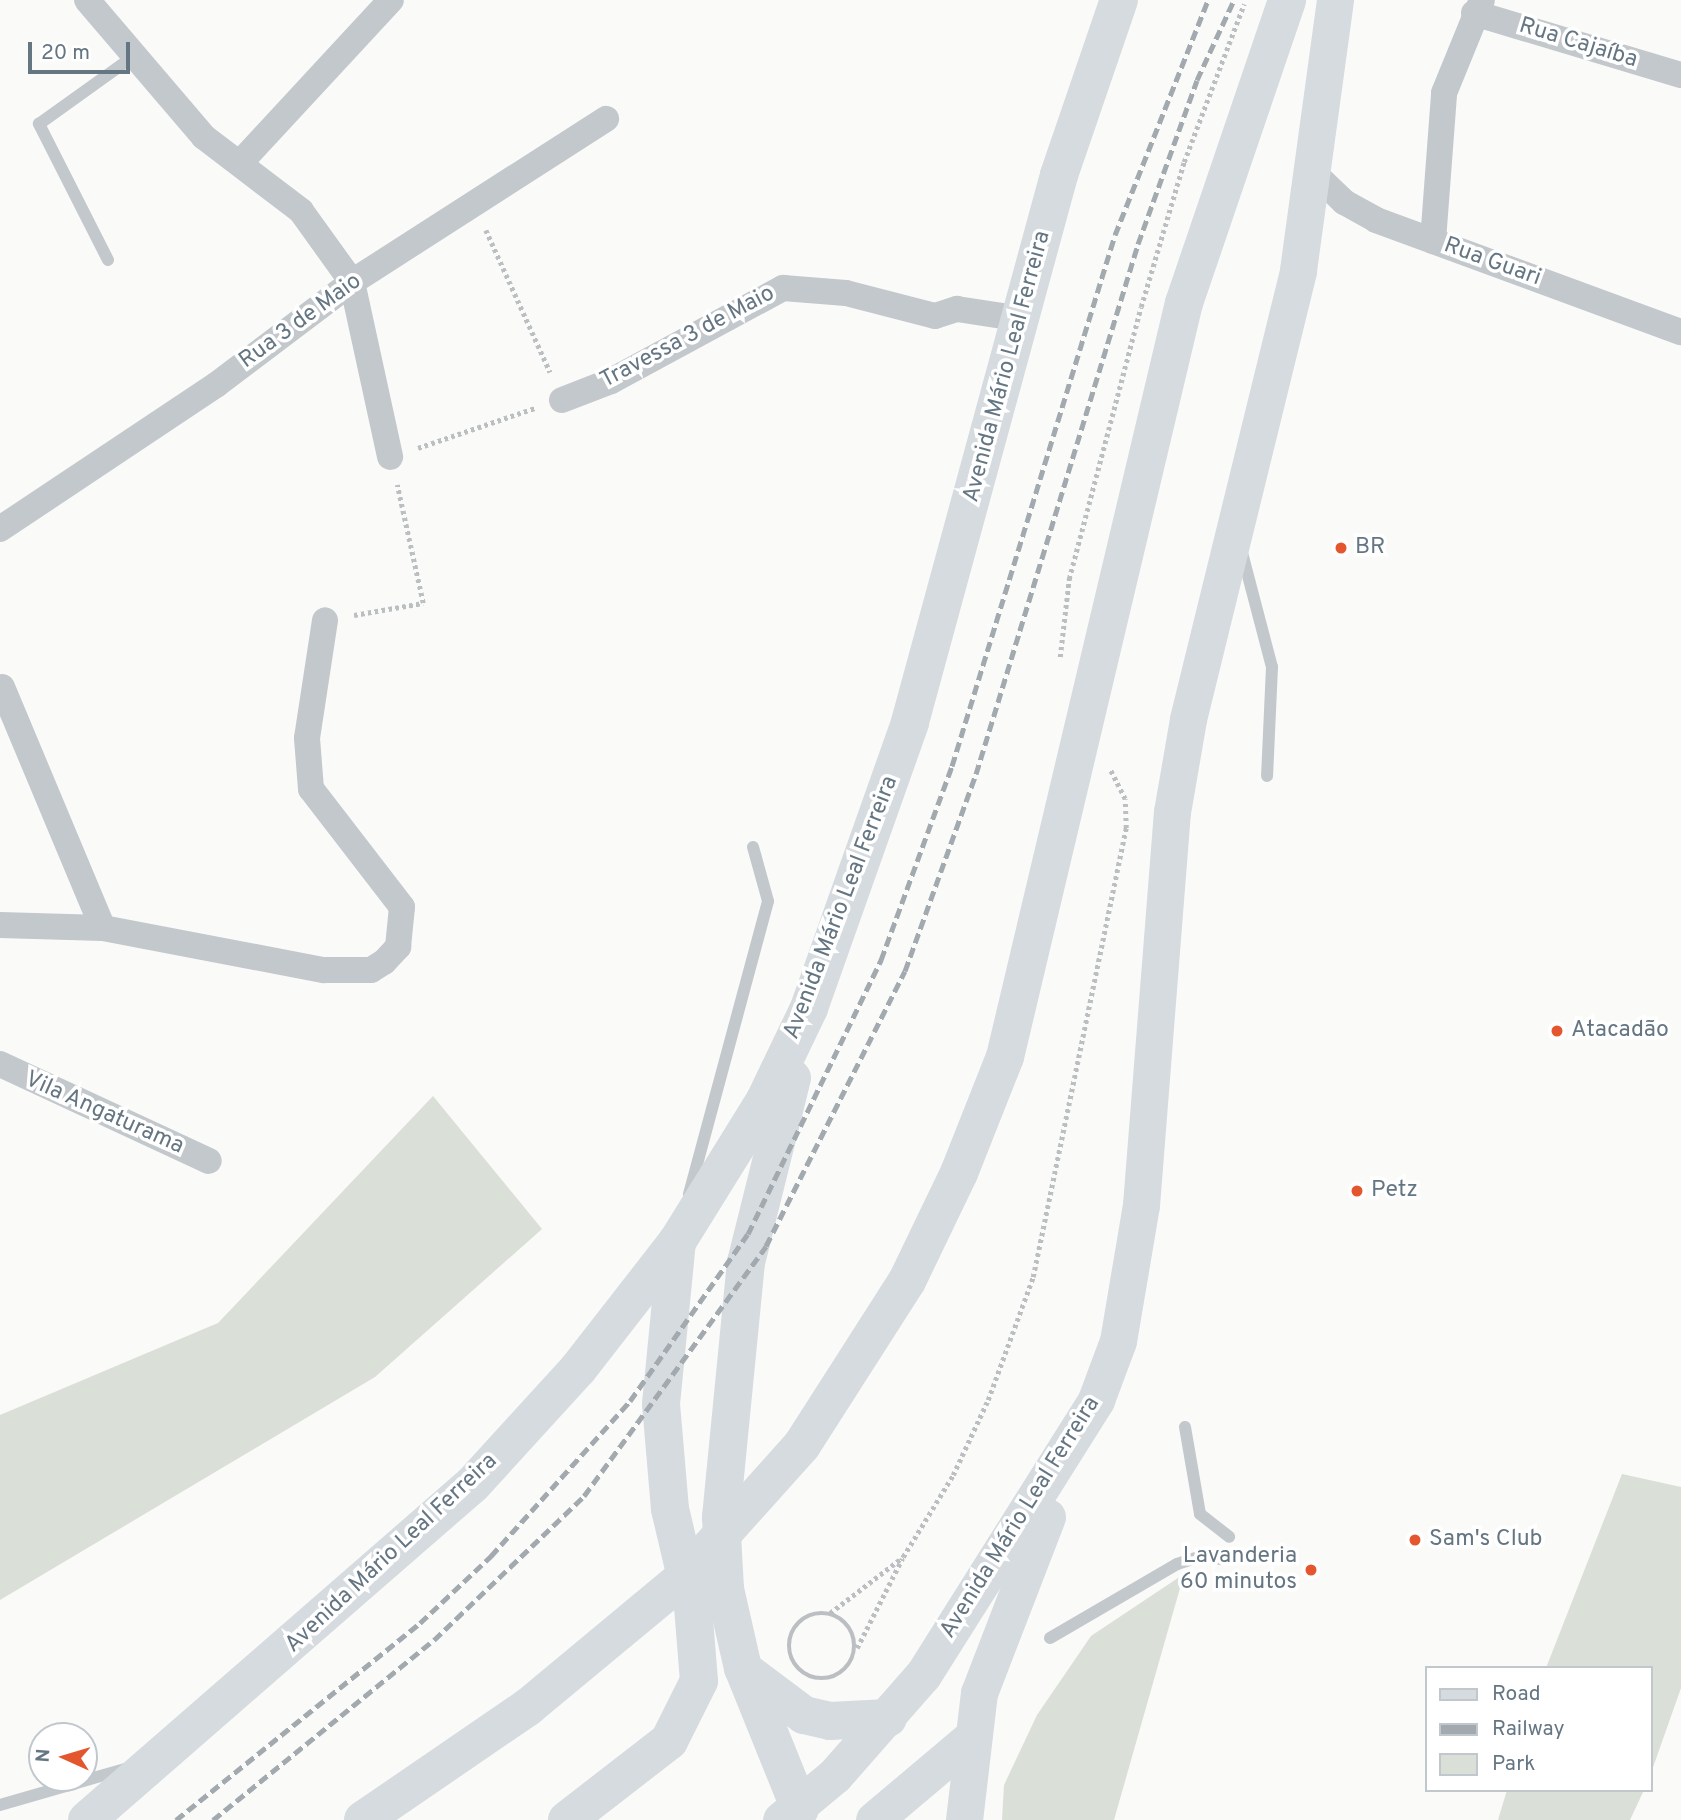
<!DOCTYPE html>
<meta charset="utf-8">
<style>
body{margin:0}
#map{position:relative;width:1681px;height:1820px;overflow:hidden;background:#fafaf8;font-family:Overpass,sans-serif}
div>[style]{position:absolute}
.green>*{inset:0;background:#dadfd7}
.path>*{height:4.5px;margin-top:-2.25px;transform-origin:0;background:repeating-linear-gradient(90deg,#bbbfc2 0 3.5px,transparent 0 7px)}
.path>.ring{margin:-2.25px;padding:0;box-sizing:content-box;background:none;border:4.5px solid #bbbfc2;border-radius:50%}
.service>*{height:12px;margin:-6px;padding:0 6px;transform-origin:6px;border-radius:6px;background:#c3c8cc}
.minor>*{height:26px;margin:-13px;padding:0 13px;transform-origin:13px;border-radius:13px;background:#c3c8cc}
.secondary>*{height:37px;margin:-18.5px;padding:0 18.5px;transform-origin:18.5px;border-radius:18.5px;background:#d6dbdf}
.trunk>*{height:38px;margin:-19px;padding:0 19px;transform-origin:19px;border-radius:19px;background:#d6dbdf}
.rail>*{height:5px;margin-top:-2.5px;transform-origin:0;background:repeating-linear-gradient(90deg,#a2aab0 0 10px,transparent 0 15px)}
.dots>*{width:19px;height:19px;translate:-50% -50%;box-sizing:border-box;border:4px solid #fff;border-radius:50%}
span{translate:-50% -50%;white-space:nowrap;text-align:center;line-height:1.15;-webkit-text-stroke:7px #fff;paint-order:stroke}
.street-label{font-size:23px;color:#657683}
.poi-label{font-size:23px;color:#657683}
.left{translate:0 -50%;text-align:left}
.right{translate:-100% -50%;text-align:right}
.legend{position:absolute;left:1425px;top:1666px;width:228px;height:126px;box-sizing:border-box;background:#fff;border:2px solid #c1c8cd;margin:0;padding:9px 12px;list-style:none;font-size:21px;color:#657683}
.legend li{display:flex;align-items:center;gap:14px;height:35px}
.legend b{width:35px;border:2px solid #c1c8cd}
.north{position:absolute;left:28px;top:1722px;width:70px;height:70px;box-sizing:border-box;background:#fff;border:2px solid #c1c8cd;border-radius:50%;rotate:274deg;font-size:19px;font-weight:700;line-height:28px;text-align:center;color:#657683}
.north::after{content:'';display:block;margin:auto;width:24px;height:32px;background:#e4572e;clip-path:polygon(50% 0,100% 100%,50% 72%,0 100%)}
.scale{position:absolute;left:28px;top:42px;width:102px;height:32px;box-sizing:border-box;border:4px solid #657683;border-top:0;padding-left:9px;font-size:21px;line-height:24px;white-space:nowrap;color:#657683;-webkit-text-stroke:5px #fff;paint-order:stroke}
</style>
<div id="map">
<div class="green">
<i style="clip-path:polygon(433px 1096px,542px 1229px,375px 1377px,0 1600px,0 1415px,218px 1323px)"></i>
<i style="clip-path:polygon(1622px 1474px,1681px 1487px,1681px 1688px,1651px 1773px,1651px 1668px,1546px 1668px)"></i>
<i style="clip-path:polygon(1184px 1574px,1114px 1820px,1002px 1820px,1004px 1785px,1037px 1715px,1091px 1636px)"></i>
<i style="clip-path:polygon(1507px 1790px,1644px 1790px,1630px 1820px,1498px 1820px)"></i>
</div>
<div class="path">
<i style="left:486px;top:230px;width:156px;rotate:65.7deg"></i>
<i style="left:418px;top:448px;width:124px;rotate:-18.9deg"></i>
<i style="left:354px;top:615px;width:70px;rotate:-9.9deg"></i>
<i style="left:423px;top:603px;width:121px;rotate:-102.4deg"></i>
<i style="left:1060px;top:657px;width:79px;rotate:-83.4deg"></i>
<i style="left:1069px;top:579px;width:281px;rotate:-75.2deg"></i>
<i style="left:1141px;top:307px;width:151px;rotate:-73.5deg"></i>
<i style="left:1184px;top:162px;width:169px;rotate:-69.2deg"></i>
<i style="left:830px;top:1613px;width:92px;rotate:-37.5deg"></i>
<i style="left:903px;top:1557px;width:96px;rotate:-58.6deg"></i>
<i style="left:953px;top:1475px;width:83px;rotate:-65deg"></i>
<i style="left:988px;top:1400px;width:131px;rotate:-69.9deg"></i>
<i style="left:1033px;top:1277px;width:459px;rotate:-78.3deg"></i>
<i style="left:1126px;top:828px;width:29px;rotate:-92deg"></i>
<i style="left:1125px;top:799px;width:33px;rotate:-117deg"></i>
<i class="ring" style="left:789px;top:1613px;width:61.5px;height:61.5px"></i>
<i style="left:857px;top:1648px;width:100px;rotate:-63.2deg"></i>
</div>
<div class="service">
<i style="left:108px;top:260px;width:153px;rotate:-116.9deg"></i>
<i style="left:39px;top:124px;width:117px;rotate:-35.6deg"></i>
<i style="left:1241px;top:549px;width:122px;rotate:75.3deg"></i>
<i style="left:1272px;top:667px;width:109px;rotate:92.6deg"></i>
<i style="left:689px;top:1194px;width:303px;rotate:-74.9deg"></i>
<i style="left:768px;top:901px;width:56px;rotate:-105.5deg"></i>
<i style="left:1185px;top:1427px;width:88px;rotate:80.2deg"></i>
<i style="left:1200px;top:1514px;width:37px;rotate:38deg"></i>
<i style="left:1050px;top:1638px;width:147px;rotate:-30.2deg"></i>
<i style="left:1177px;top:1564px;width:26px;rotate:-18deg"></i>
<i style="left:1202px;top:1556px;width:19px;rotate:9deg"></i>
<i style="left:0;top:1805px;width:130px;rotate:-16.1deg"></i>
</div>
<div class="minor">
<i style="left:87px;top:0;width:180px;rotate:49.5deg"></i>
<i style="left:204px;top:137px;width:122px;rotate:37.3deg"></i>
<i style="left:301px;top:211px;width:87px;rotate:54.3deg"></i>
<i style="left:352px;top:282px;width:179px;rotate:77.7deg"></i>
<i style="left:1474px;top:13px;width:216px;rotate:16.7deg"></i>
<i style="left:240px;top:163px;width:222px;rotate:-47.2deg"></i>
<i style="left:1314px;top:173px;width:42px;rotate:44deg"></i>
<i style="left:1344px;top:202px;width:37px;rotate:29deg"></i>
<i style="left:1376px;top:220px;width:325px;rotate:20.2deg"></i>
<i style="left:1433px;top:241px;width:148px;rotate:-85.7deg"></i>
<i style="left:1444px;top:93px;width:100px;rotate:-67.8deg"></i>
<i style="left:562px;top:400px;width:53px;rotate:-21.2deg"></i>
<i style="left:611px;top:381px;width:196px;rotate:-28.4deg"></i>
<i style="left:783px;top:288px;width:63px;rotate:4.5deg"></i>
<i style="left:846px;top:293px;width:92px;rotate:14.5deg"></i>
<i style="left:935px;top:316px;width:23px;rotate:-18deg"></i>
<i style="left:957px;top:309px;width:66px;rotate:8.7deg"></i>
<i style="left:0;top:529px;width:260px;rotate:-33.7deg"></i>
<i style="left:216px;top:385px;width:171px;rotate:-37.1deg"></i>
<i style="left:352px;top:282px;width:302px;rotate:-32.7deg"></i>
<i style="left:2px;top:687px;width:261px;rotate:67.3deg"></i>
<i style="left:0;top:925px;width:103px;rotate:1.7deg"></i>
<i style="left:103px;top:928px;width:225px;rotate:10.8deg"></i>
<i style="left:324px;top:970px;width:47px"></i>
<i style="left:371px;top:970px;width:15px;rotate:-32deg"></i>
<i style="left:384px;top:962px;width:21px;rotate:-47deg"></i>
<i style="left:398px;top:947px;width:40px;rotate:-84.3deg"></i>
<i style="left:402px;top:907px;width:149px;rotate:-127.6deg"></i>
<i style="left:311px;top:789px;width:51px;rotate:-94.5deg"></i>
<i style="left:307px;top:738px;width:119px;rotate:-81.3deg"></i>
<i style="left:0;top:1064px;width:230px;rotate:24.9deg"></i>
</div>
<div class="secondary">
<i style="left:781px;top:1820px;width:70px;rotate:-39.8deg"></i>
<i style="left:835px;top:1775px;width:133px;rotate:-48.7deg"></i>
<i style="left:923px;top:1675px;width:325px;rotate:-57.8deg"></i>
<i style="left:1096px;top:1400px;width:63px;rotate:-69.6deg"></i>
<i style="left:1118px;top:1341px;width:138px;rotate:-80.4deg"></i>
<i style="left:1141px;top:1205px;width:394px;rotate:-85.5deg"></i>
<i style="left:1172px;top:812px;width:94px;rotate:-80.2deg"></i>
<i style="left:1188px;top:719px;width:462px;rotate:-76.2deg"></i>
<i style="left:1298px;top:270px;width:273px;rotate:-82.2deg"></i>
<i style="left:874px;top:1820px;width:127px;rotate:-40.2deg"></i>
<i style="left:964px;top:1820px;width:128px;rotate:-83.3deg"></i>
<i style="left:979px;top:1693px;width:189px;rotate:-68.9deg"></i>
</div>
<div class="trunk">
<i style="left:792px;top:1078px;width:190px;rotate:104deg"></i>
<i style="left:746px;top:1262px;width:256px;rotate:95.6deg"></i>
<i style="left:721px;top:1517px;width:72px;rotate:86.8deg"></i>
<i style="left:725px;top:1589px;width:81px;rotate:77.2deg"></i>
<i style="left:743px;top:1668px;width:152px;rotate:68deg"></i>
<i style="left:744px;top:1670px;width:75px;rotate:36.9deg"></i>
<i style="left:804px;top:1715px;width:27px;rotate:13deg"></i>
<i style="left:830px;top:1721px;width:58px;rotate:-3deg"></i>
<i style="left:87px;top:1820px;width:512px;rotate:-41.04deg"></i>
<i style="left:473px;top:1484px;width:156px;rotate:-47.6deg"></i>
<i style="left:578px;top:1369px;width:161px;rotate:-52.1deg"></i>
<i style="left:677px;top:1242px;width:167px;rotate:-58.2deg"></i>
<i style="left:765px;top:1100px;width:102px;rotate:-64.4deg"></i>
<i style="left:809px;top:1008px;width:303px;rotate:-70.5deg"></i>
<i style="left:910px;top:722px;width:567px;rotate:-74.76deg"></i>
<i style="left:1059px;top:175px;width:185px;rotate:-71.1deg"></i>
<i style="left:363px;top:1820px;width:200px;rotate:-34.4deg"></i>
<i style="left:528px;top:1707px;width:199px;rotate:-39.7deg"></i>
<i style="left:681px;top:1580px;width:181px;rotate:-48.1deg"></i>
<i style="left:802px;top:1445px;width:195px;rotate:-57.4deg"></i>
<i style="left:907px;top:1281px;width:120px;rotate:-64.3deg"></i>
<i style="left:959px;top:1173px;width:125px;rotate:-68.4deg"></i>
<i style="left:1005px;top:1057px;width:775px;rotate:-76.65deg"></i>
<i style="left:1184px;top:303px;width:320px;rotate:-71.2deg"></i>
<i style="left:567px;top:1820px;width:129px;rotate:-37.8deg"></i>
<i style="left:669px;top:1741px;width:67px;rotate:-63.4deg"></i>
<i style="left:699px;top:1681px;width:74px;rotate:-94.6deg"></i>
<i style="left:693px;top:1607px;width:101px;rotate:-103.2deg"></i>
<i style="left:670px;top:1509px;width:105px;rotate:-94.9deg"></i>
<i style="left:661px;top:1404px;width:163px;rotate:-84.4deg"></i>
</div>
<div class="rail">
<i style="left:176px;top:1820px;width:314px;rotate:-38.9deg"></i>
<i style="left:420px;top:1623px;width:98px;rotate:-43.3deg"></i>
<i style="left:491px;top:1556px;width:208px;rotate:-48.1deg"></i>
<i style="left:630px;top:1401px;width:204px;rotate:-54.8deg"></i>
<i style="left:748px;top:1234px;width:305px;rotate:-64.1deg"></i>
<i style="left:881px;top:960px;width:207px;rotate:-69.9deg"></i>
<i style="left:952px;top:766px;width:555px;rotate:-72.94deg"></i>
<i style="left:1115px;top:235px;width:253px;rotate:-68.4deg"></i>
<i style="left:213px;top:1820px;width:285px;rotate:-39.2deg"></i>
<i style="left:434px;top:1640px;width:208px;rotate:-43.8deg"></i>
<i style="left:584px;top:1496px;width:309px;rotate:-53.9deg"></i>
<i style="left:766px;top:1246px;width:308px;rotate:-63.2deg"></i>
<i style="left:905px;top:971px;width:209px;rotate:-70.2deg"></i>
<i style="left:976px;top:774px;width:554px;rotate:-73deg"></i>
<i style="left:1138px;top:244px;width:174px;rotate:-70.2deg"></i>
<i style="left:1197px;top:80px;width:88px;rotate:-65.2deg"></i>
</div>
<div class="dots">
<i style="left:1341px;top:548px;background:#e4572e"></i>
<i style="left:1557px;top:1031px;background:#e4572e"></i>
<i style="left:1357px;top:1191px;background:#e4572e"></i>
<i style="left:1415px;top:1540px;background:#e4572e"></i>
<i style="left:1311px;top:1570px;background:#e4572e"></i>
</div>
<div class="street-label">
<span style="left:1578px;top:44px;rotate:17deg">Rua Cajaíba</span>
<span style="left:1492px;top:263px;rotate:20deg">Rua Guari</span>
<span style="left:301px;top:322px;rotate:-36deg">Rua 3 de Maio</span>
<span style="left:688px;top:338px;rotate:-28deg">Travessa 3 de Maio</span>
<span style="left:1008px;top:367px;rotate:-75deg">Avenida Mário Leal Ferreira</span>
<span style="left:842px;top:908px;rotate:-69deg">Avenida Mário Leal Ferreira</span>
<span style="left:104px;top:1114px;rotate:24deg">Vila Angaturama</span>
<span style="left:1021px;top:1518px;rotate:-58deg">Avenida Mário Leal Ferreira</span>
<span style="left:392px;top:1554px;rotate:-43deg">Avenida Mário Leal Ferreira</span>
</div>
<div class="poi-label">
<span class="left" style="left:1355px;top:548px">BR</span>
<span class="left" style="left:1571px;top:1031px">Atacadão</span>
<span class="left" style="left:1371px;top:1191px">Petz</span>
<span class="left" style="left:1429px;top:1540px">Sam's Club</span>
<span class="right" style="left:1297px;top:1570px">Lavanderia<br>60 minutos</span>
</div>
<ul class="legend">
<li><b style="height:9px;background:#d6dbdf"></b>Road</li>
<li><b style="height:9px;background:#a2aab0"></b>Railway</li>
<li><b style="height:19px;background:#dadfd7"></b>Park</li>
</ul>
<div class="north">N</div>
<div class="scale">20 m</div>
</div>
